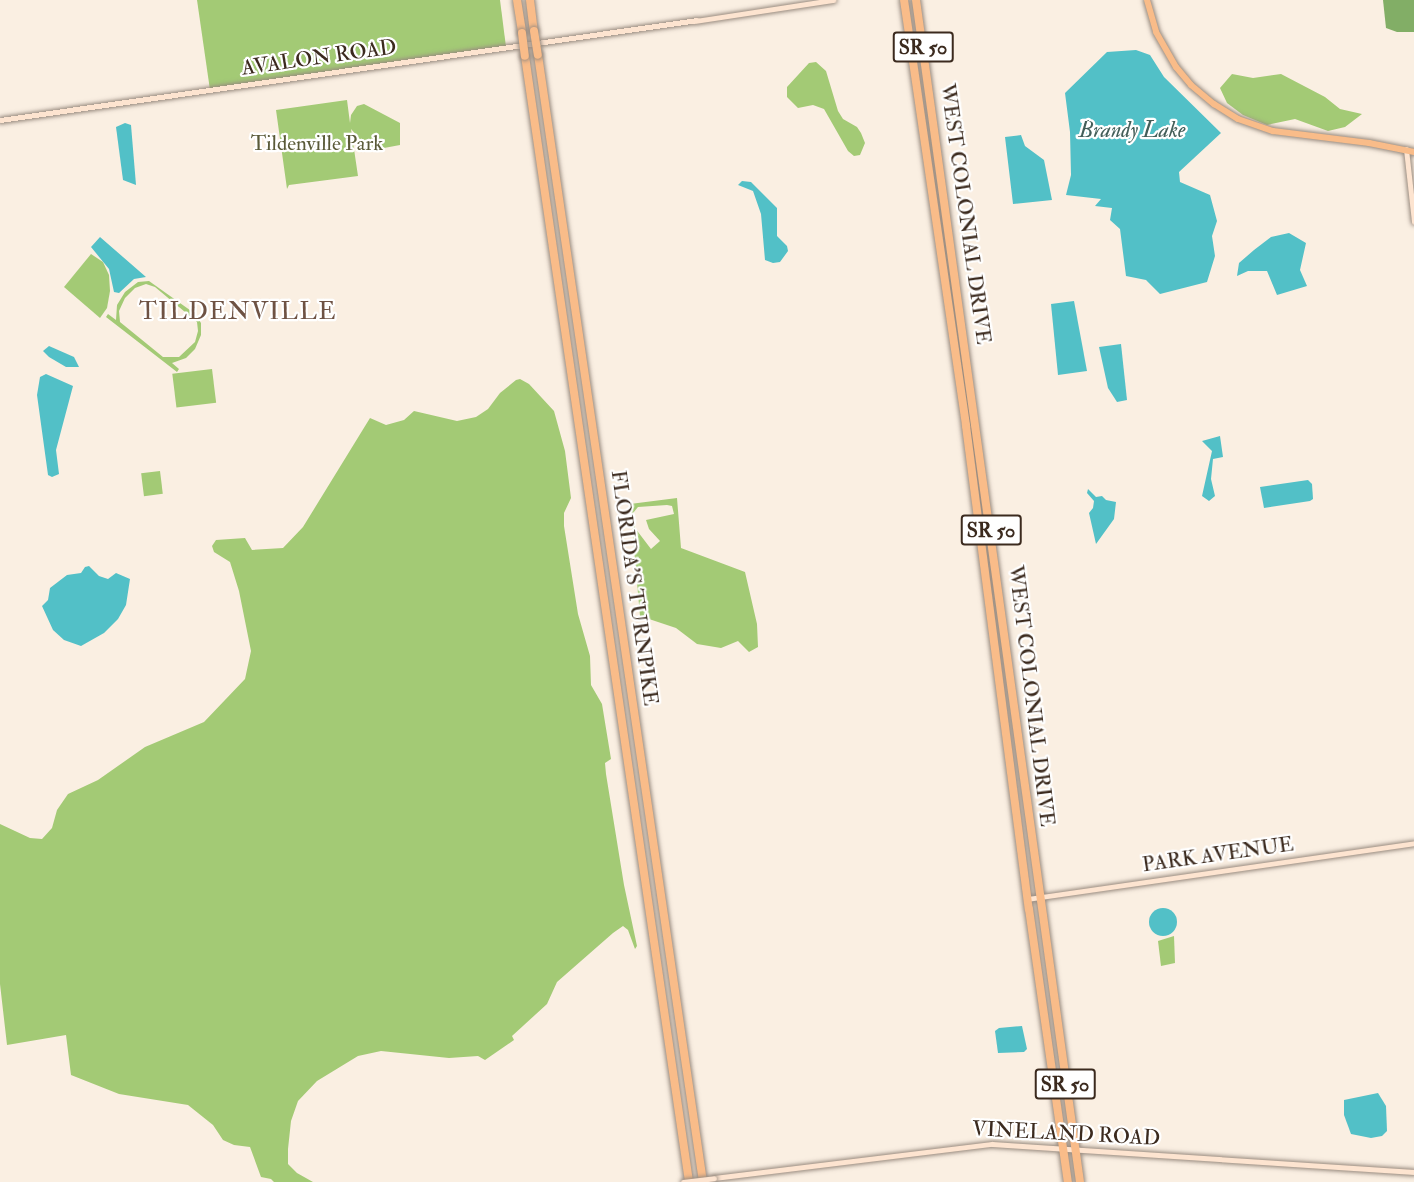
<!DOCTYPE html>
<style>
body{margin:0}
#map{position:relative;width:1414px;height:1182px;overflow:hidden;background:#faefe2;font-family:"IM FELL Double Pica",serif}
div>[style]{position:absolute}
.green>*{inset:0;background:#a3ca75;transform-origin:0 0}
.forest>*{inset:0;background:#82ae66}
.water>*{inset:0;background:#52c0c7}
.round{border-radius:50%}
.roads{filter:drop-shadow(0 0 2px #9a8c80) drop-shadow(0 0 2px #9a8c80)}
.secondary>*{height:5px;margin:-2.5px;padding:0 2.5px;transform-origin:2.5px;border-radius:2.5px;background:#fde4d0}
.primary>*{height:6px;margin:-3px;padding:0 3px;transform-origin:3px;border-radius:3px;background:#f9bc89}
.highway>*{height:8px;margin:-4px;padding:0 4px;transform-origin:4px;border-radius:4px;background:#f9bc89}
.bridges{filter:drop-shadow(0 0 2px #9a8c80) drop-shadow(0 0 2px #9a8c80)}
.secondary-bridge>*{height:5px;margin:-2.5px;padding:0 2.5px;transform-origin:2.5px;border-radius:2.5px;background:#fde4d0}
.highway-bridge>*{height:8px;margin:-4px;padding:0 4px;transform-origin:4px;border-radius:4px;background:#f9bc89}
span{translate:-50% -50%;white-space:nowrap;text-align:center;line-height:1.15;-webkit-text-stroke:4.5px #fff;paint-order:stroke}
.shield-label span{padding:2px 4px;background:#fff;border:2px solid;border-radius:4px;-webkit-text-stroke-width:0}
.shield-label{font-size:20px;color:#3b2a1e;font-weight:700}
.street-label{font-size:21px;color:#3b2a1e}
.park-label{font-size:21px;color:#5a5a38}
.water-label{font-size:22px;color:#435e59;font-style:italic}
.quarter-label{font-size:24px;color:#6e5243;letter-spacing:1.5px}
</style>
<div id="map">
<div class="green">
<i style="clip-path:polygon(197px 0,500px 0,506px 47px,210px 90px)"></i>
<i style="clip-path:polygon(816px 62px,826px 71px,838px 111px,843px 119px,857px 127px,861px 133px,865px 143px,860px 155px,854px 156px,848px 151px,824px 109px,813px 105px,798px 108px,787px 97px,787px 87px,809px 63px)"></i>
<i style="clip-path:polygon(1232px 74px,1253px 78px,1281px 74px,1325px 97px,1340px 109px,1362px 114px,1345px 127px,1328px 131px,1295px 119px,1267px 125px,1243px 115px,1227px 103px,1220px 88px)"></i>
<i style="clip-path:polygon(347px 100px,350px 123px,351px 115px,357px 106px,364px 104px,400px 123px,400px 145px,384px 148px,366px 146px,351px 129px,358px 176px,289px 185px,287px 189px,276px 110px)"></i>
<i style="clip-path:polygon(91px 254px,103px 262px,109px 275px,110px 291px,107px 308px,100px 318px,64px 287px)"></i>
<i style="clip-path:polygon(evenodd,149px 281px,194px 313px,201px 323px,201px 335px,195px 349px,186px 358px,172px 363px,179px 369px,177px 372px,106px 317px,108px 314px,116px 320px,117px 305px,125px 292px,138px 282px,149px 281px,146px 284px,155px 287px,197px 322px,198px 331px,195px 342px,179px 357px,163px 357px,120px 322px,119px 311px,125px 298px,135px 288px,146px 284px)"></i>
<i style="left:212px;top:369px;width:34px;height:40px;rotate:83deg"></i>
<i style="clip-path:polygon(520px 379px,529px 384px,554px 411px,565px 451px,571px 498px,564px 513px,564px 526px,578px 614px,590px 656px,591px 685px,602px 704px,611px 759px,605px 763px,606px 774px,624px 885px,637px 946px,635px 949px,628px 930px,623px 926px,613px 933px,557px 982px,547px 1004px,512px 1036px,514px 1040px,485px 1060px,478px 1056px,449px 1058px,381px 1051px,358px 1056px,317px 1081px,298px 1101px,291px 1121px,288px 1149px,288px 1164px,297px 1173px,313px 1182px,274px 1182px,271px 1179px,261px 1177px,250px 1147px,234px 1145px,223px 1140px,213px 1125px,188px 1105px,119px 1094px,71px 1075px,66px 1035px,7px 1045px,0 984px,0 824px,30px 838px,42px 839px,52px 828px,57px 810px,68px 794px,98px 780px,145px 747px,204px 722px,245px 679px,251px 651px,239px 591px,230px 562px,214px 552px,212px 546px,216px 540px,245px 538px,252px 550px,283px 548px,303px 527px,370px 418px,386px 425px,404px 420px,414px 411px,457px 421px,476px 417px,488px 409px,500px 393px,516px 380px)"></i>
<i style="left:160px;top:471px;width:23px;height:19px;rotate:83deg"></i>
<i style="clip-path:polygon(evenodd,677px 498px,681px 548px,745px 572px,757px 624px,758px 647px,749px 652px,738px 641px,721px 648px,697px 644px,676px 628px,640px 616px,630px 504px,677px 498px,667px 505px,672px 506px,674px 514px,646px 520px,649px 529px,660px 541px,651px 549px,635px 528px,633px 513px,638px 507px,667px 505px)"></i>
<i style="clip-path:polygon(1174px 936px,1175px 963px,1161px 966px,1158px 941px)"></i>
</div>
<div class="forest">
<i style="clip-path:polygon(1383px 0,1414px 0,1414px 32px,1397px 32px,1386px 28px)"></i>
</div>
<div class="water">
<i style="clip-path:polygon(1136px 50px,1150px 55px,1164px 77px,1221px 133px,1179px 172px,1180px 182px,1210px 195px,1217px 221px,1212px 236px,1215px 256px,1207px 282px,1160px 294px,1146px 280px,1126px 276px,1120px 229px,1110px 220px,1112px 208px,1095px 206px,1101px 199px,1066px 195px,1071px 175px,1070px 132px,1065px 93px,1107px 52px)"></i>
<i style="clip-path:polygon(125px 123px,131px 125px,136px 185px,123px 180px,116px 127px)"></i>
<i style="clip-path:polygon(1021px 135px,1025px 146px,1044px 160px,1052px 200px,1013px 204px,1005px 137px)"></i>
<i style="clip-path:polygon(742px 181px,751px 182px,777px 208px,777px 236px,787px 246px,788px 251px,780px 262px,773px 263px,765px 260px,761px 214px,753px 191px,738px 185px)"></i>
<i style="clip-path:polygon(1289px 233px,1306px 243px,1300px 270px,1307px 286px,1277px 295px,1267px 271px,1248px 271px,1237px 276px,1239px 263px,1254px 250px,1271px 237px)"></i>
<i style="clip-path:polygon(100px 237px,146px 277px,134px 279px,119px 293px,114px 292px,109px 269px,91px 247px)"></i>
<i style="clip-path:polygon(1074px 301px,1087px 371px,1058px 375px,1051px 304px)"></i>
<i style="clip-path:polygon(1121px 344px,1127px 400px,1117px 402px,1108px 388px,1099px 347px)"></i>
<i style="clip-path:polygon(49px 346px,74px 357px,79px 367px,66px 367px,49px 357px,43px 351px)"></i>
<i style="clip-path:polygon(46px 374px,73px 386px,56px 450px,59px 474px,52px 477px,48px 475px,37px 395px,40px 377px)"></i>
<i style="clip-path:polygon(1220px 436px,1223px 457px,1213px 459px,1211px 479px,1215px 496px,1209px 501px,1202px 496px,1212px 451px,1202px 441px)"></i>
<i style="clip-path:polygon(1308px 480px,1312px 484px,1313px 499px,1310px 501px,1264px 508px,1260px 487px)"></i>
<i style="clip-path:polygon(1088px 489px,1096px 497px,1102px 496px,1106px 500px,1116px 502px,1114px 519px,1096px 544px,1089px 513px,1093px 508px,1094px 501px,1087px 493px)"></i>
<i style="clip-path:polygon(89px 566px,99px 576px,108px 579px,116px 573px,130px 579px,126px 605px,118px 619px,104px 633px,81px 646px,64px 640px,53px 630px,42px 606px,48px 600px,50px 588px,67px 575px,81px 573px,85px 567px)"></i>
<i class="round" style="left:1149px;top:908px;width:28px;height:28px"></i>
<i style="clip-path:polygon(1022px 1026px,1027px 1049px,1024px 1052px,998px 1053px,995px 1031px,999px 1028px)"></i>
<i style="clip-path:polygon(1378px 1093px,1386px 1106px,1387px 1131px,1382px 1136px,1371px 1138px,1351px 1134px,1344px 1115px,1344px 1100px)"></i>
</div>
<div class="roads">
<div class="secondary">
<i style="left:695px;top:21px;width:140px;rotate:-8.7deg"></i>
<i style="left:0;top:120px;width:704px;rotate:-8.16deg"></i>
<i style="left:1406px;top:149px;width:73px;rotate:83.7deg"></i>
<i style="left:1027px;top:899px;width:391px;rotate:-8.2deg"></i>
<i style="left:714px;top:1178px;width:280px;rotate:-7deg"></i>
<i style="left:992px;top:1144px;width:423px;rotate:3.8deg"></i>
</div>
<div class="primary">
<i style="left:1147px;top:0;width:33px;rotate:74deg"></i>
<i style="left:1156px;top:32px;width:40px;rotate:60.3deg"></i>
<i style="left:1176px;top:67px;width:23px;rotate:50deg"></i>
<i style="left:1191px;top:85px;width:30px;rotate:40deg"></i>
<i style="left:1214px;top:104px;width:28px;rotate:32deg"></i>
<i style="left:1238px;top:119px;width:37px;rotate:19deg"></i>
<i style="left:1273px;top:131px;width:97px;rotate:7.1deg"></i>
<i style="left:1369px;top:143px;width:46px;rotate:11.3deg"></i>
</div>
<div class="highway">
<i style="left:517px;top:0;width:33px;rotate:81deg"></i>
<i style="left:530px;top:0;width:31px;rotate:83deg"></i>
<i style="left:904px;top:0;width:430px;rotate:81.7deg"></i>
<i style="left:966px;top:426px;width:487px;rotate:82.6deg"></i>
<i style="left:1029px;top:909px;width:276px;rotate:81.9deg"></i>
<i style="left:916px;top:0;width:1193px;rotate:82.1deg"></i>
<i style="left:538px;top:55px;width:1139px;rotate:81.67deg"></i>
<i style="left:525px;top:56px;width:1138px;rotate:81.71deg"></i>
</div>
</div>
<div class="bridges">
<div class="secondary-bridge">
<i style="left:683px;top:1182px;width:31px;rotate:-7deg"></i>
</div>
<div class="highway-bridge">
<i style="left:534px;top:31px;width:24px;rotate:81deg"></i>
<i style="left:522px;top:33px;width:23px;rotate:83deg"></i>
</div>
</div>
<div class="shield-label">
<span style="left:923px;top:47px">SR 50</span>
<span style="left:991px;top:530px">SR 50</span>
<span style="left:1065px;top:1084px">SR 50</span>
</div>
<div class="street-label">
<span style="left:319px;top:58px;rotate:-8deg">AVALON ROAD</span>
<span style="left:965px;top:214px;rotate:82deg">WEST COLONIAL DRIVE</span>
<span style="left:634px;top:588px;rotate:82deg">FLORIDA'S TURNPIKE</span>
<span style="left:1031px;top:696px;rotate:83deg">WEST COLONIAL DRIVE</span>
<span style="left:1218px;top:855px;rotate:-8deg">PARK AVENUE</span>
<span style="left:1066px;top:1134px;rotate:3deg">VINELAND ROAD</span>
</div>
<div class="park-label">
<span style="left:317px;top:144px">Tildenville Park</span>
</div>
<div class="water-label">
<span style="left:1132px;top:131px">Brandy Lake</span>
</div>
<div class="quarter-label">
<span style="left:238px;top:312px">TILDENVILLE</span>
</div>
</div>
